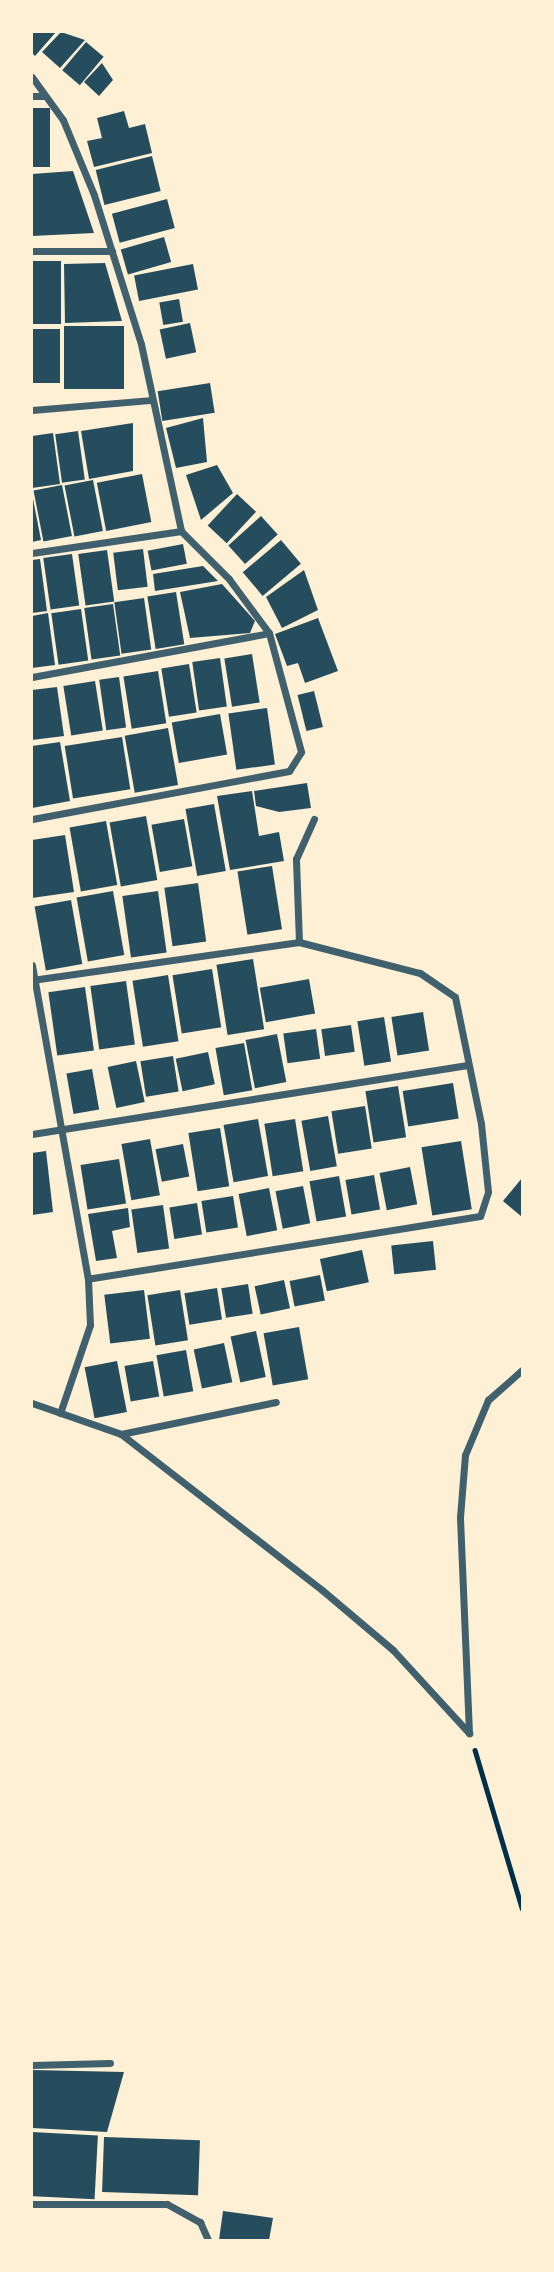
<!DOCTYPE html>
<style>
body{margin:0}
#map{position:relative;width:554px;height:2272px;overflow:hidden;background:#fdf0d5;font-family:"DejaVu Sans",sans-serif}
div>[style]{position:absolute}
.building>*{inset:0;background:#264d5e;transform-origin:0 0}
.path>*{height:4.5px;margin:-2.25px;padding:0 2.25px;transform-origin:2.25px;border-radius:2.25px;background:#003049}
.minor>*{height:7px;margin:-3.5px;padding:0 3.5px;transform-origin:3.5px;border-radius:3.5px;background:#3f606c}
span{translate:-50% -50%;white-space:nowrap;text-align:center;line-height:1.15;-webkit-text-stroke:7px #fdf0d5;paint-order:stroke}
.frame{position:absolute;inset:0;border:33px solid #fdf0d5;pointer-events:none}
</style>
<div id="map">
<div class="building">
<i style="clip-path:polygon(32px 32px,56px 32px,35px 56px,32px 53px)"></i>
<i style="clip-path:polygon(61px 32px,85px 40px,60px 68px,42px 52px)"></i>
<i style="left:86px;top:42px;width:23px;height:37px;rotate:40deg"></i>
<i style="clip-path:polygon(102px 63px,113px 80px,99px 96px,84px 82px)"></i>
<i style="left:32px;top:108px;width:18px;height:59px"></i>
<i style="clip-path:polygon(124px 111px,129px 128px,145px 124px,152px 153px,94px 167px,87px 141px,102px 138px,97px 118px)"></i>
<i style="left:152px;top:156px;width:36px;height:58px;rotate:76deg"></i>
<i style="clip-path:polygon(73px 171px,94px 233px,32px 236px,32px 174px)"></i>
<i style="left:167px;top:199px;width:30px;height:57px;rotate:75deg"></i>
<i style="left:164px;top:237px;width:26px;height:45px;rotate:74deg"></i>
<i style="left:32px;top:261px;width:29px;height:63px"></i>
<i style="clip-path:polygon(105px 263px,122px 321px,65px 323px,64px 264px)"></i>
<i style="left:193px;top:264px;width:26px;height:60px;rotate:79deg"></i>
<i style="left:179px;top:299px;width:23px;height:20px;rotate:80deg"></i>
<i style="left:190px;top:323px;width:30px;height:31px;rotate:78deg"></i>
<i style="left:124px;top:326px;width:63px;height:60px;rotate:90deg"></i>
<i style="left:32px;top:329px;width:28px;height:54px"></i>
<i style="left:210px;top:383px;width:30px;height:53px;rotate:81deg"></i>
<i style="clip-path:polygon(203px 418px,207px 462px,176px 468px,166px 428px)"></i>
<i style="clip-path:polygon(133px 423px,133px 471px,89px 479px,81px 431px)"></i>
<i style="left:78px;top:431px;width:49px;height:23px;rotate:82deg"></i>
<i style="clip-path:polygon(53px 433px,60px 484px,32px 488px,32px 436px)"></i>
<i style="clip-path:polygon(217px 465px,233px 493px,201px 520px,186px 475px)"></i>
<i style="left:142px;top:474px;width:49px;height:46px;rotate:79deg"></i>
<i style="left:93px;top:480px;width:52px;height:29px;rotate:79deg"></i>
<i style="left:62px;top:485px;width:52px;height:29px;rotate:79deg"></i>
<i style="clip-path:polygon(32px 494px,41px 540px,32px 542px)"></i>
<i style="left:237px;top:494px;width:26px;height:43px;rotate:43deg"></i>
<i style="left:261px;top:516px;width:25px;height:44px;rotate:48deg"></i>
<i style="left:281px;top:540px;width:31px;height:50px;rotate:50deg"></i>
<i style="left:183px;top:544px;width:20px;height:36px;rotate:79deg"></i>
<i style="left:143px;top:549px;width:38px;height:30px;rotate:83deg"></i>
<i style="left:107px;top:550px;width:52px;height:29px;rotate:82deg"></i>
<i style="left:72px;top:554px;width:52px;height:29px;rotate:82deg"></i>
<i style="clip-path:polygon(40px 559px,47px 611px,32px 613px,32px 560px)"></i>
<i style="clip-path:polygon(203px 566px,218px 581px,155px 591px,153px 574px)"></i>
<i style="clip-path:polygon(304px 570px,318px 610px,282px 628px,266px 597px)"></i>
<i style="clip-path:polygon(222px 584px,255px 621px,250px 633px,190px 638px,180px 592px)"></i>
<i style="left:176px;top:592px;width:53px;height:29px;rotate:81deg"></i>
<i style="left:144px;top:598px;width:52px;height:30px;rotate:82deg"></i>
<i style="left:113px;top:604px;width:52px;height:29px;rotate:82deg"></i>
<i style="left:81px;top:609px;width:52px;height:30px;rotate:82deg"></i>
<i style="clip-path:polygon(48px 613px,55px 665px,32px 668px,32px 616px)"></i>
<i style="clip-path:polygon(318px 618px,338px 671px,305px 683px,298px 663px,287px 666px,275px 634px)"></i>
<i style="left:252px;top:654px;width:49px;height:28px;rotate:81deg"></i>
<i style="left:220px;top:658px;width:49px;height:28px;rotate:82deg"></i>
<i style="left:189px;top:664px;width:49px;height:28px;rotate:81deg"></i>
<i style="left:158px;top:671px;width:53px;height:35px;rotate:81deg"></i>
<i style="left:119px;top:677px;width:51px;height:20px;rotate:82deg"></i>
<i style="left:95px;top:681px;width:50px;height:32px;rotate:81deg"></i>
<i style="clip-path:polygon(57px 687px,64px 736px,32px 740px,32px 690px)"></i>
<i style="left:314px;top:691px;width:37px;height:17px;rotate:76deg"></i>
<i style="left:267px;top:708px;width:57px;height:39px;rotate:82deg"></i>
<i style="left:220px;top:714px;width:41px;height:49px;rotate:80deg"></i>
<i style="left:168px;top:728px;width:58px;height:44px;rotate:80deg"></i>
<i style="left:122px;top:737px;width:53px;height:58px;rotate:81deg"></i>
<i style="clip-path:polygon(60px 742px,70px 801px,32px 808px,32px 746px)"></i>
<i style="clip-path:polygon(307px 783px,311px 808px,279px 812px,256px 806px,254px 791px)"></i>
<i style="clip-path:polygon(252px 791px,259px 836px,279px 832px,284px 861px,230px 870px,217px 796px)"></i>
<i style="left:214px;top:804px;width:68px;height:29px;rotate:80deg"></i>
<i style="left:146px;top:816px;width:65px;height:37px;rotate:80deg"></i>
<i style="left:184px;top:819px;width:48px;height:33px;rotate:80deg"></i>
<i style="left:106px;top:821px;width:65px;height:37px;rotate:80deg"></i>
<i style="clip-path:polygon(65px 835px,74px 892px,32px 898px,32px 840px)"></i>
<i style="left:272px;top:866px;width:64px;height:35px;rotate:81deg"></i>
<i style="left:198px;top:883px;width:59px;height:34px;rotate:82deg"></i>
<i style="left:113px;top:891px;width:65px;height:37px;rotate:80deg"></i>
<i style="left:158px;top:891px;width:62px;height:36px;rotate:82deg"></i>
<i style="left:71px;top:900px;width:65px;height:37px;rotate:80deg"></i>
<i style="left:253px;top:959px;width:71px;height:37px;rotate:81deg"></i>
<i style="left:212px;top:969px;width:59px;height:40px;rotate:81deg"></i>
<i style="left:168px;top:975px;width:67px;height:36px;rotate:81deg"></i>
<i style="left:309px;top:979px;width:35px;height:50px;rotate:80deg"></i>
<i style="left:126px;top:981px;width:64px;height:36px;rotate:82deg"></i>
<i style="left:85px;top:987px;width:64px;height:37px;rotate:82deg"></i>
<i style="left:423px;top:1012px;width:39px;height:32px;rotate:81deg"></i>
<i style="left:384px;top:1017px;width:45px;height:27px;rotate:81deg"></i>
<i style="left:351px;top:1025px;width:27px;height:30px;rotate:82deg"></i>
<i style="left:316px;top:1029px;width:30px;height:33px;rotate:82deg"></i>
<i style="left:277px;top:1034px;width:49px;height:32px;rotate:79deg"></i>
<i style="left:244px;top:1043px;width:48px;height:29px;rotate:80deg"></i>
<i style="left:208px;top:1052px;width:33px;height:33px;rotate:78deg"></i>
<i style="left:173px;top:1056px;width:36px;height:33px;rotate:81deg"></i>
<i style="left:136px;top:1061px;width:42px;height:29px;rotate:78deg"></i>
<i style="left:92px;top:1069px;width:41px;height:26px;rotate:80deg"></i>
<i style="left:453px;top:1083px;width:36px;height:51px;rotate:81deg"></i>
<i style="left:398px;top:1086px;width:52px;height:33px;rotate:81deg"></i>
<i style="left:365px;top:1106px;width:43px;height:34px;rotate:81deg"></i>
<i style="left:328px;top:1116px;width:51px;height:27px;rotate:80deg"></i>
<i style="left:258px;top:1119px;width:58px;height:35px;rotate:80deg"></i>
<i style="left:295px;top:1119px;width:53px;height:31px;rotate:81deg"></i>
<i style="left:220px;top:1128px;width:59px;height:32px;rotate:81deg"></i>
<i style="left:150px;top:1139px;width:57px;height:29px;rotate:80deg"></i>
<i style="left:461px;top:1141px;width:69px;height:40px;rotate:81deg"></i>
<i style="left:183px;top:1144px;width:33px;height:28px;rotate:79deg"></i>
<i style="clip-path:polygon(46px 1151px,53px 1212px,32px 1215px,32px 1153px)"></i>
<i style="left:119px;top:1159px;width:45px;height:39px;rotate:81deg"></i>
<i style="left:410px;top:1167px;width:38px;height:31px;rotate:79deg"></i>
<i style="left:374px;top:1175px;width:35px;height:29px;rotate:80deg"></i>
<i style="left:339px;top:1176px;width:41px;height:30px;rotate:80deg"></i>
<i style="clip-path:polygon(522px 1178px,522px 1217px,503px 1201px)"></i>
<i style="left:303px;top:1186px;width:38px;height:28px;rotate:79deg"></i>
<i style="left:269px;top:1188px;width:43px;height:31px;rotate:79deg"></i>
<i style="left:233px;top:1196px;width:32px;height:32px;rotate:81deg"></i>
<i style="left:197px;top:1203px;width:32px;height:28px;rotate:81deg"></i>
<i style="left:163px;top:1205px;width:44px;height:32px;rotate:82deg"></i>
<i style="clip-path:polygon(128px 1208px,130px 1227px,112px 1231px,117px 1258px,96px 1261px,88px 1214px)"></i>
<i style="left:433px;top:1241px;width:29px;height:42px;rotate:84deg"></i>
<i style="left:362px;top:1250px;width:33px;height:43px;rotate:78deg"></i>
<i style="left:320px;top:1275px;width:26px;height:31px;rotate:79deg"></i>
<i style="left:284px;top:1280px;width:29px;height:30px;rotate:78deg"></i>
<i style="left:248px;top:1284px;width:30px;height:27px;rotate:81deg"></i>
<i style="left:217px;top:1288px;width:32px;height:33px;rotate:81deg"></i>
<i style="left:144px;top:1290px;width:49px;height:40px;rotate:83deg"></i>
<i style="left:180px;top:1290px;width:51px;height:33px;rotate:81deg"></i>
<i style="left:299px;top:1327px;width:53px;height:36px;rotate:80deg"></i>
<i style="left:256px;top:1331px;width:47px;height:26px;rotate:78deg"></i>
<i style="left:224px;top:1343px;width:40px;height:31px;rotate:78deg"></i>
<i style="left:186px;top:1350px;width:42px;height:30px;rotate:80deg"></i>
<i style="left:117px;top:1361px;width:52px;height:33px;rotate:79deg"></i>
<i style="left:153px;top:1361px;width:36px;height:29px;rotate:80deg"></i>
<i style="clip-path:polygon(32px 2070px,124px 2072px,107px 2132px,32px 2128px)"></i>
<i style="left:32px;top:2132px;width:66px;height:64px;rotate:3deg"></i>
<i style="left:104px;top:2137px;width:96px;height:55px;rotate:2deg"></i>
<i style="clip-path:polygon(223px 2211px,273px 2218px,269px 2240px,219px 2240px)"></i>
</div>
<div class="path">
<i style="left:475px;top:1750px;width:165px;rotate:73.4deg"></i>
</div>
<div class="minor">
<i style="left:32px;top:77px;width:53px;rotate:54.2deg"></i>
<i style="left:63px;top:120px;width:81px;rotate:67.5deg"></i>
<i style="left:94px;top:195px;width:156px;rotate:72.5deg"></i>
<i style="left:141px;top:344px;width:191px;rotate:77.9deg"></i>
<i style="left:181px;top:531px;width:68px;rotate:45deg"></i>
<i style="left:229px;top:579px;width:67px;rotate:53.5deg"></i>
<i style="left:269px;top:633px;width:123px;rotate:74.9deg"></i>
<i style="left:301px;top:752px;width:22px;rotate:122deg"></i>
<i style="left:289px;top:771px;width:261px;rotate:169.4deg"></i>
<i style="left:32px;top:96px;width:13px"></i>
<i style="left:32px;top:251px;width:80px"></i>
<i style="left:32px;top:410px;width:118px;rotate:-4.8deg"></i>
<i style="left:32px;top:553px;width:151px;rotate:-8.4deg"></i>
<i style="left:32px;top:677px;width:241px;rotate:-10.5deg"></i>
<i style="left:299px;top:942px;width:83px;rotate:-92.1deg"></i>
<i style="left:296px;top:859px;width:44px;rotate:-65.8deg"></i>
<i style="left:32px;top:965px;width:319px;rotate:79.9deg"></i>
<i style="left:88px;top:1279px;width:46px;rotate:87.5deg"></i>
<i style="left:90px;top:1325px;width:93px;rotate:108.8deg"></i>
<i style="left:32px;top:980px;width:270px;rotate:-8.1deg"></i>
<i style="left:299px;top:942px;width:125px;rotate:14.4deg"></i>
<i style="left:420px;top:973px;width:42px;rotate:34.4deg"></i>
<i style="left:455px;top:997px;width:130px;rotate:78.4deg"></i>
<i style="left:481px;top:1124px;width:68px;rotate:84.1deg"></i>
<i style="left:488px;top:1192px;width:25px;rotate:108deg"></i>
<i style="left:480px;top:1216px;width:397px;rotate:170.9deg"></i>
<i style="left:32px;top:1134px;width:441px;rotate:-9deg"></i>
<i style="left:32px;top:1403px;width:94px;rotate:19.2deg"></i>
<i style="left:121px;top:1434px;width:254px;rotate:37.8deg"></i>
<i style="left:322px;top:1590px;width:93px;rotate:40.2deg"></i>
<i style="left:393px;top:1650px;width:113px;rotate:47.5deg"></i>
<i style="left:469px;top:1733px;width:216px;rotate:-92.4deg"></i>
<i style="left:460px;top:1517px;width:62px;rotate:-85.4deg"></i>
<i style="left:465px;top:1455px;width:60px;rotate:-67.3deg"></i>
<i style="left:488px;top:1400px;width:45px;rotate:-41.4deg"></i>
<i style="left:121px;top:1434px;width:158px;rotate:-11.7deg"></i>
<i style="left:32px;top:2065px;width:78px;rotate:-1.5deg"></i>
<i style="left:32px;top:2204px;width:135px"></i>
<i style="left:167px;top:2204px;width:38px;rotate:29deg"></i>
<i style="left:200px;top:2222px;width:20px;rotate:66deg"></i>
</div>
<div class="frame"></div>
</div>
